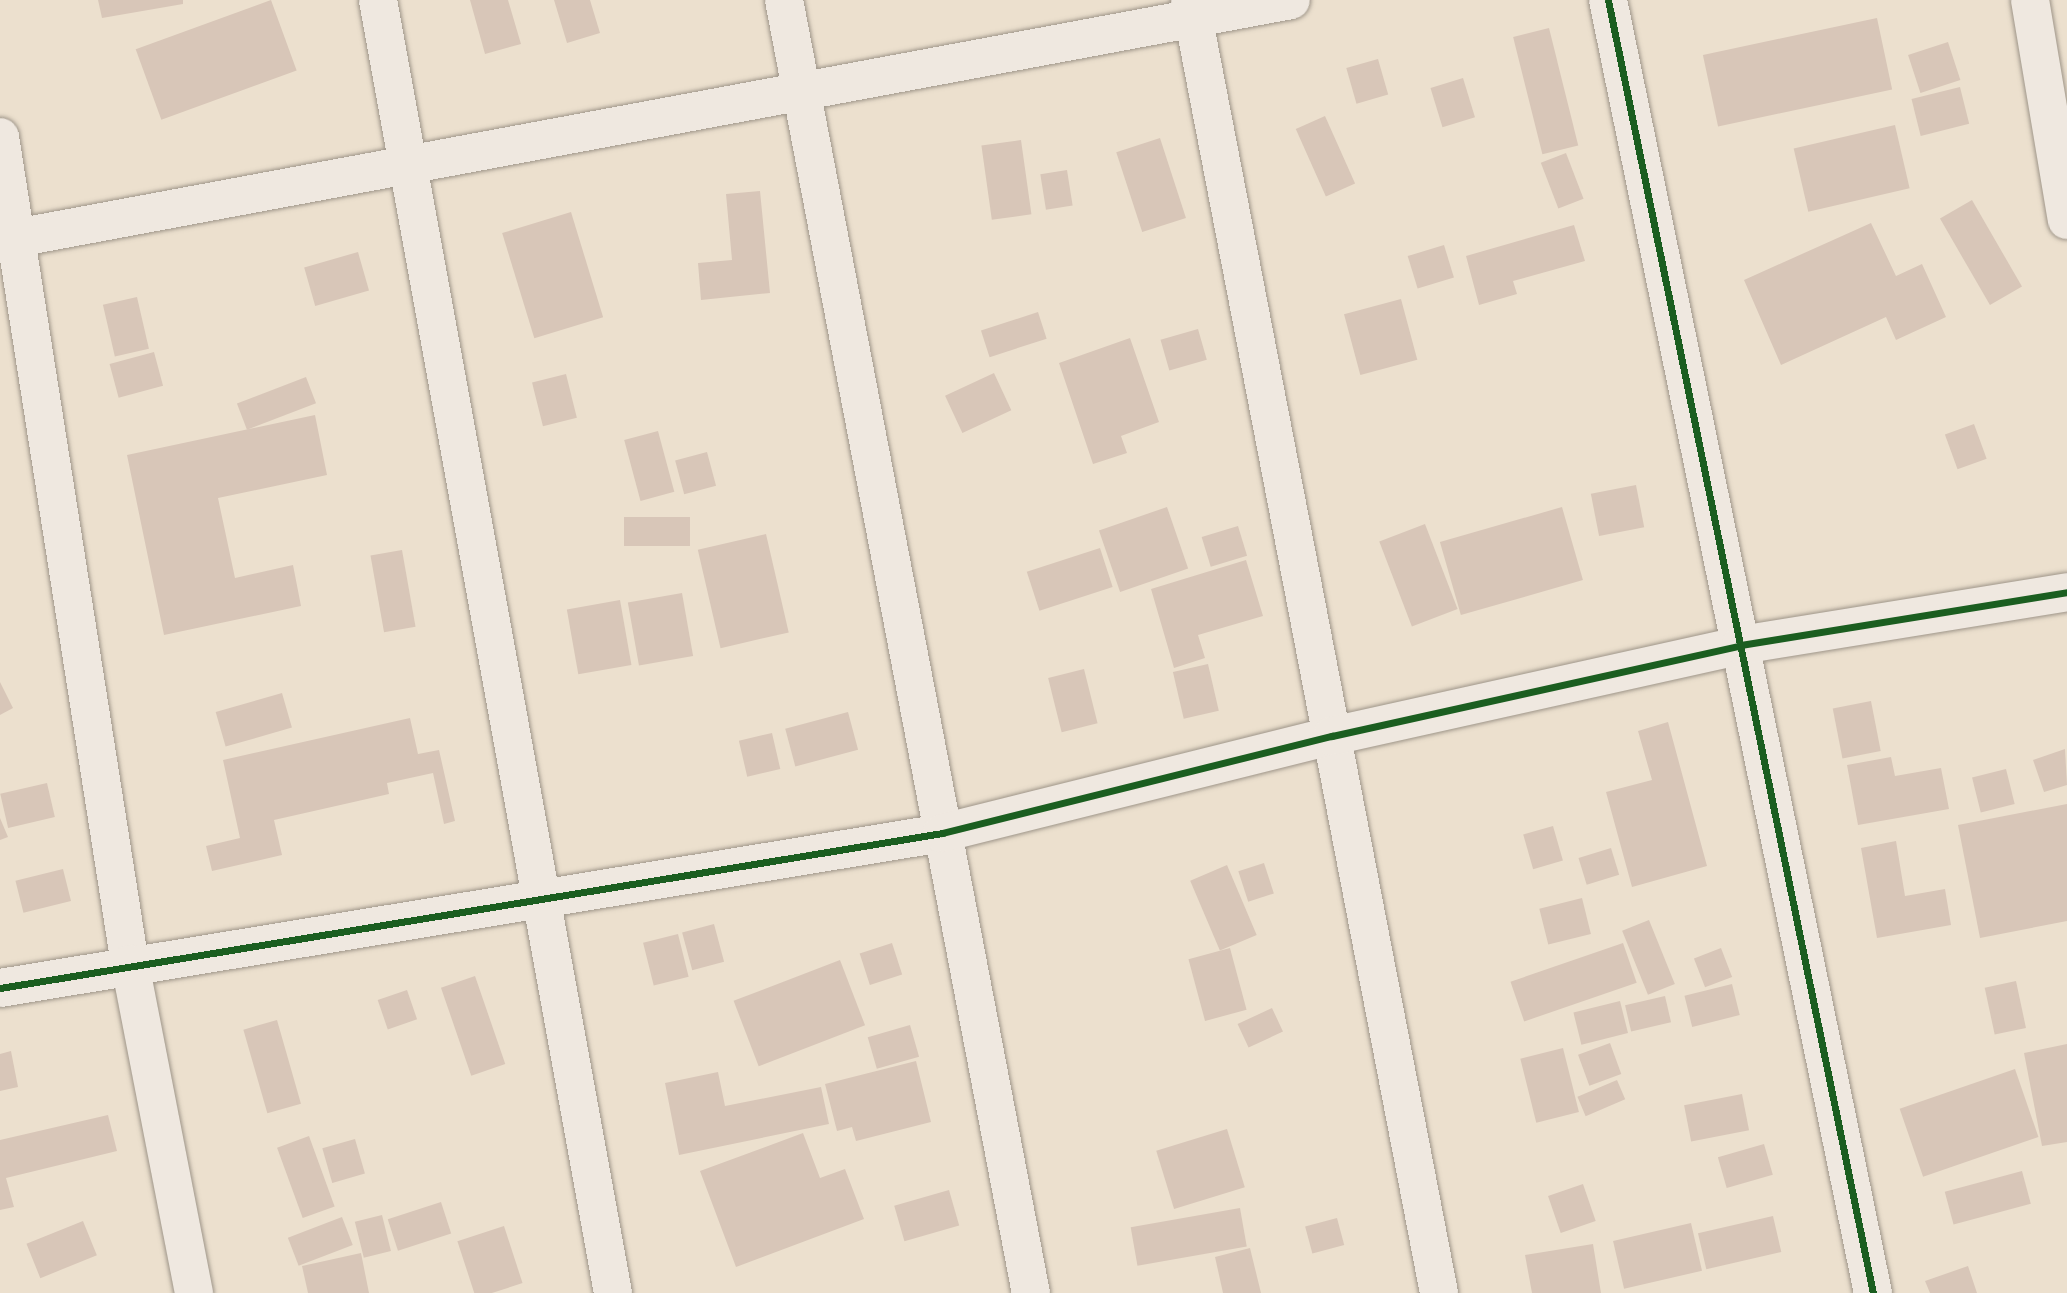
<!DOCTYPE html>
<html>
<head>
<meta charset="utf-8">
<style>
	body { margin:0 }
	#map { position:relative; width:2067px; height:1293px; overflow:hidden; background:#ece0ce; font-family:"Libre Bodoni",serif }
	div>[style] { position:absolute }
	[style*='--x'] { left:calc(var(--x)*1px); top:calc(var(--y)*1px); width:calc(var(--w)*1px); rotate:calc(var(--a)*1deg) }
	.building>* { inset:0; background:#d8c6b8; transform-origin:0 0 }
	.roads { filter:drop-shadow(0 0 2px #9e9589) drop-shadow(0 0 2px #9e9589) }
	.minor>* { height:38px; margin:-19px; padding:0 19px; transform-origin:19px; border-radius:19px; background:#efe8e0 }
	.cycleway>* { height:7px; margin:-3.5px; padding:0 3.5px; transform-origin:3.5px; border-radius:3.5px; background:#1b5e20 }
	span { translate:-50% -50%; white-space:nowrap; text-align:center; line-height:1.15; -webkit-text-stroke:5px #fbedd7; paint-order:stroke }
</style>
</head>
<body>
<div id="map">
	<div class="building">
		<div style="clip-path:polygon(98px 0,183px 0,183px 4px,102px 18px)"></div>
		<div style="left:271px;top:0;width:75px;height:144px;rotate:70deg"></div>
		<div style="clip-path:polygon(470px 0,508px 0,521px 44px,485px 54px)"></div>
		<div style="clip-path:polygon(554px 0,590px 0,600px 33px,567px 43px)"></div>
		<div style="left:1877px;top:18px;width:73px;height:178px;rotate:78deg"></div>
		<div style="left:1549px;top:28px;width:121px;height:37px;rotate:76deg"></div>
		<div style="left:1948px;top:42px;width:40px;height:42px;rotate:72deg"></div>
		<div style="left:1378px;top:59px;width:37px;height:33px;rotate:74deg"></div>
		<div style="left:1463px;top:78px;width:41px;height:34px;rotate:73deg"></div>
		<div style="left:1960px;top:87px;width:38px;height:50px;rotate:76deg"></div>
		<div style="left:1325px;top:116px;width:74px;height:32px;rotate:66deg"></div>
		<div style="left:1895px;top:125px;width:65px;height:104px;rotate:77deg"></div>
		<div style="left:1160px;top:138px;width:84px;height:46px;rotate:72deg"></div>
		<div style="left:1021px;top:140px;width:75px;height:40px;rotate:82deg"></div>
		<div style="left:1566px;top:153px;width:49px;height:27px;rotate:69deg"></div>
		<div style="left:1067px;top:170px;width:36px;height:27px;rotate:81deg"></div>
		<div style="clip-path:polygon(760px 191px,770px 293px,701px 300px,698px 263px,732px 260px,726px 194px)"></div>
		<div style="left:1972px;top:200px;width:100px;height:37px;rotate:60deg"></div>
		<div style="left:571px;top:212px;width:110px;height:72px;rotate:73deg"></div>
		<div style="clip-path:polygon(1871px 223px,1896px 276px,1922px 264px,1946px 317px,1896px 340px,1886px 317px,1781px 365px,1744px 280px)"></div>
		<div style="clip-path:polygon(1574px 225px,1585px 261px,1513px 281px,1517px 294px,1479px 305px,1466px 256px)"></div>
		<div style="left:1444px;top:245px;width:34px;height:38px;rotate:73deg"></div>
		<div style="left:358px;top:252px;width:40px;height:56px;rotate:74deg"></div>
		<div style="left:137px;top:297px;width:53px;height:35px;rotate:77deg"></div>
		<div style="left:1401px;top:299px;width:63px;height:59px;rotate:75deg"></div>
		<div style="left:1038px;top:312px;width:28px;height:60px;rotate:72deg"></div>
		<div style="left:1198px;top:329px;width:32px;height:39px;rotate:74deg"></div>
		<div style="clip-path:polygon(1130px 338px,1159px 422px,1121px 436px,1127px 453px,1093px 464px,1059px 363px)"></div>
		<div style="left:154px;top:352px;width:35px;height:46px;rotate:75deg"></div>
		<div style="left:994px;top:373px;width:41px;height:54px;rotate:65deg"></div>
		<div style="left:566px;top:374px;width:45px;height:35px;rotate:76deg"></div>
		<div style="left:306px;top:377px;width:28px;height:74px;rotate:69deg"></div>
		<div style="clip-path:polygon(315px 415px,327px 475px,218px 498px,235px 578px,293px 565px,301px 606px,164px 635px,127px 455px)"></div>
		<div style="left:1974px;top:424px;width:37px;height:31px;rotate:70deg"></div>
		<div style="left:658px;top:431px;width:63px;height:35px;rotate:75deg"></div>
		<div style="left:707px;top:452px;width:35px;height:33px;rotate:75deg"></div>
		<div style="left:1636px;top:485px;width:43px;height:46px;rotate:79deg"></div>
		<div style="left:1167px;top:507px;width:65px;height:72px;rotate:71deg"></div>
		<div style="left:1562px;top:507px;width:76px;height:127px;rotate:74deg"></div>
		<div style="left:690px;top:517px;width:29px;height:66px;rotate:90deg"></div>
		<div style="left:1425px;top:524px;width:91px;height:49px;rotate:69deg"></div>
		<div style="left:1238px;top:526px;width:31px;height:38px;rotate:73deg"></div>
		<div style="left:766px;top:534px;width:101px;height:70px;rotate:77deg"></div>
		<div style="left:1100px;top:548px;width:41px;height:77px;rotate:72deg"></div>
		<div style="left:402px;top:550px;width:78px;height:32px;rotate:80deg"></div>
		<div style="clip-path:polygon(1246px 560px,1263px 616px,1198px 635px,1205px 658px,1174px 668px,1151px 589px)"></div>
		<div style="left:682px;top:593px;width:64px;height:55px;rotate:80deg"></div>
		<div style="left:620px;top:600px;width:66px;height:54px;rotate:80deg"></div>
		<div style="left:1208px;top:664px;width:48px;height:36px;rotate:77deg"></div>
		<div style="left:1084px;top:669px;width:56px;height:37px;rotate:76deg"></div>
		<div style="clip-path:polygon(0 682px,13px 708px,0 715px)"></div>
		<div style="left:282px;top:693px;width:36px;height:69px;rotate:74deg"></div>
		<div style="left:1871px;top:701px;width:51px;height:39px;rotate:79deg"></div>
		<div style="left:848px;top:712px;width:39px;height:65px;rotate:75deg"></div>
		<div style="clip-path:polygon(410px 718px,418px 754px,439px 750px,455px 821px,444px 824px,433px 773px,387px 783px,389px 794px,274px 820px,282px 855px,212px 871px,206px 846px,240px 838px,223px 760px)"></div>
		<div style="clip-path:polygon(1668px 722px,1707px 866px,1632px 887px,1606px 792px,1652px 780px,1638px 731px)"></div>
		<div style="left:772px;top:733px;width:37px;height:34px;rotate:77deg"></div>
		<div style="clip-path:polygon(2065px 749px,2067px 785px,2044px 792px,2033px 760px)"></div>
		<div style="clip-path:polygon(1891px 757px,1895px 776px,1941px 768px,1949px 809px,1858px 825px,1847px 765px)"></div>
		<div style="left:2006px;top:769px;width:36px;height:35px;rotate:76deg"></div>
		<div style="left:47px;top:783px;width:35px;height:48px;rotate:77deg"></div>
		<div style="clip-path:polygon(2067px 804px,2067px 921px,1980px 938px,1958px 825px)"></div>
		<div style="clip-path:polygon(0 818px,8px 837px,0 840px)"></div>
		<div style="left:1553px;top:826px;width:36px;height:31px;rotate:74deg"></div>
		<div style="clip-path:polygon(1896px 841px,1905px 896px,1945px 889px,1951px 925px,1877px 938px,1861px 848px)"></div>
		<div style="left:1611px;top:848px;width:28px;height:34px;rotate:73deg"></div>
		<div style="left:1264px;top:863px;width:32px;height:27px;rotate:72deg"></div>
		<div style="left:1227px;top:865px;width:76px;height:40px;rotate:67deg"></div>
		<div style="left:63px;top:869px;width:33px;height:49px;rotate:76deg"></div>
		<div style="left:1582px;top:898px;width:37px;height:44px;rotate:76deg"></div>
		<div style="left:1649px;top:920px;width:69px;height:29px;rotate:68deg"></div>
		<div style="left:714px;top:924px;width:39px;height:33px;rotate:75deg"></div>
		<div style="left:678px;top:934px;width:44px;height:36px;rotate:76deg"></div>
		<div style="left:892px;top:943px;width:33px;height:34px;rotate:72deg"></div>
		<div style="left:1623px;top:943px;width:42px;height:119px;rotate:71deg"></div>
		<div style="left:1230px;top:948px;width:64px;height:43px;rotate:75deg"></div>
		<div style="left:1721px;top:948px;width:31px;height:29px;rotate:69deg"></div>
		<div style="left:840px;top:960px;width:70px;height:114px;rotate:69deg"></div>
		<div style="left:475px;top:976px;width:93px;height:36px;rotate:71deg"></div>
		<div style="left:2016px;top:981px;width:48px;height:32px;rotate:78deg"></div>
		<div style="left:1732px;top:984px;width:32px;height:49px;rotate:76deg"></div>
		<div style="left:407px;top:990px;width:31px;height:31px;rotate:71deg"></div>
		<div style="left:1665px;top:996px;width:27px;height:41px;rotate:77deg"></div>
		<div style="left:1620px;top:1001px;width:33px;height:48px;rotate:76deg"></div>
		<div style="left:1272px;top:1008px;width:26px;height:38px;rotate:65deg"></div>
		<div style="left:277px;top:1020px;width:87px;height:35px;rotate:74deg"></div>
		<div style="left:910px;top:1025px;width:33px;height:44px;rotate:74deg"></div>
		<div style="left:1610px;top:1043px;width:33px;height:34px;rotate:70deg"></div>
		<div style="clip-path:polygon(2067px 1044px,2067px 1142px,2042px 1146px,2024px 1053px)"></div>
		<div style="left:1563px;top:1048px;width:66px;height:44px;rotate:76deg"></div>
		<div style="clip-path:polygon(11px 1051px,18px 1087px,0 1091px,0 1054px)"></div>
		<div style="clip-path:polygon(916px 1061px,931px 1122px,856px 1141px,852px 1127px,837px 1131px,825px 1084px)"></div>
		<div style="left:2015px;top:1069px;width:72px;height:122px;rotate:71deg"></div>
		<div style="clip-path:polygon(718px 1072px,725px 1106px,821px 1087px,829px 1124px,679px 1155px,665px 1083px)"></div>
		<div style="left:1617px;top:1080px;width:21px;height:43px;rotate:67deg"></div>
		<div style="left:1742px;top:1094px;width:37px;height:59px;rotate:79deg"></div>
		<div style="clip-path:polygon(108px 1115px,117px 1151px,6px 1178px,14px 1207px,0 1210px,0 1140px)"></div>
		<div style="left:1227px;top:1129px;width:61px;height:74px;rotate:73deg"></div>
		<div style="clip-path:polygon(803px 1133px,820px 1178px,845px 1169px,864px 1219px,736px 1267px,700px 1171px)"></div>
		<div style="left:309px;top:1136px;width:75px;height:34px;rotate:70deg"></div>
		<div style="left:355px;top:1139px;width:36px;height:34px;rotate:74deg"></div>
		<div style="left:1764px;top:1144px;width:32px;height:48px;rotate:74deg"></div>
		<div style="left:2022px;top:1171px;width:34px;height:80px;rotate:75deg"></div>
		<div style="left:1583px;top:1184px;width:39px;height:37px;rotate:71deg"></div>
		<div style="left:949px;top:1190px;width:37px;height:57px;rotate:74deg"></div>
		<div style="left:441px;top:1202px;width:33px;height:56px;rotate:72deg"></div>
		<div style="left:1240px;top:1208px;width:39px;height:111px;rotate:80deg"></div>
		<div style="left:382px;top:1215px;width:37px;height:28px;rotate:76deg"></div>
		<div style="left:1773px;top:1216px;width:37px;height:77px;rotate:77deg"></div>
		<div style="left:342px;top:1217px;width:30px;height:58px;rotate:69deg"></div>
		<div style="left:1337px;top:1218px;width:28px;height:33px;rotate:75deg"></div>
		<div style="left:83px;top:1221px;width:37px;height:61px;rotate:68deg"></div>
		<div style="left:1691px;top:1223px;width:49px;height:80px;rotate:77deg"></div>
		<div style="left:504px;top:1226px;width:60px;height:49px;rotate:72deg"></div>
		<div style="clip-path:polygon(1593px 1244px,1601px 1293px,1532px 1293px,1525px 1255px)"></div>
		<div style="clip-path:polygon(1250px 1248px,1261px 1293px,1223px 1293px,1215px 1257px)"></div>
		<div style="clip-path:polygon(361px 1253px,369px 1293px,308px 1293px,302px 1266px)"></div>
		<div style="clip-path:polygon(1968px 1266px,1977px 1293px,1930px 1293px,1925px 1281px)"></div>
	</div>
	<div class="roads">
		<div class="minor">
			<div style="--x:378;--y:0;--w:1314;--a:79.7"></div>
			<div style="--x:784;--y:0;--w:1316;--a:79.19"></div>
			<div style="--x:1190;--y:0;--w:1317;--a:79.1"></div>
			<div style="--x:1608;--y:0;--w:1320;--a:78.42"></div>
			<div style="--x:2030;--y:0;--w:223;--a:80.5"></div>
			<div style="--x:0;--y:137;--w:837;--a:81.07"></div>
			<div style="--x:130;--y:964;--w:335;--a:79"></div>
			<div style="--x:0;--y:241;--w:1313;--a:-10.57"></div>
			<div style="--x:0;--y:988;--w:955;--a:-9.34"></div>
			<div style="--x:942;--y:833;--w:402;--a:-14"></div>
			<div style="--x:1332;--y:736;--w:419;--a:-12.5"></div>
			<div style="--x:1741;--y:645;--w:330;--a:-9.2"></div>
		</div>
	</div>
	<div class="cycleway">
		<div style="--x:1608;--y:0;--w:1320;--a:78.42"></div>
		<div style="--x:0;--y:988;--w:955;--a:-9.34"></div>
		<div style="--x:942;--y:833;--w:402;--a:-14"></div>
		<div style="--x:1332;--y:736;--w:419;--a:-12.5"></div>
		<div style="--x:1741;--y:645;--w:330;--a:-9.2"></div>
	</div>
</div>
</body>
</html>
